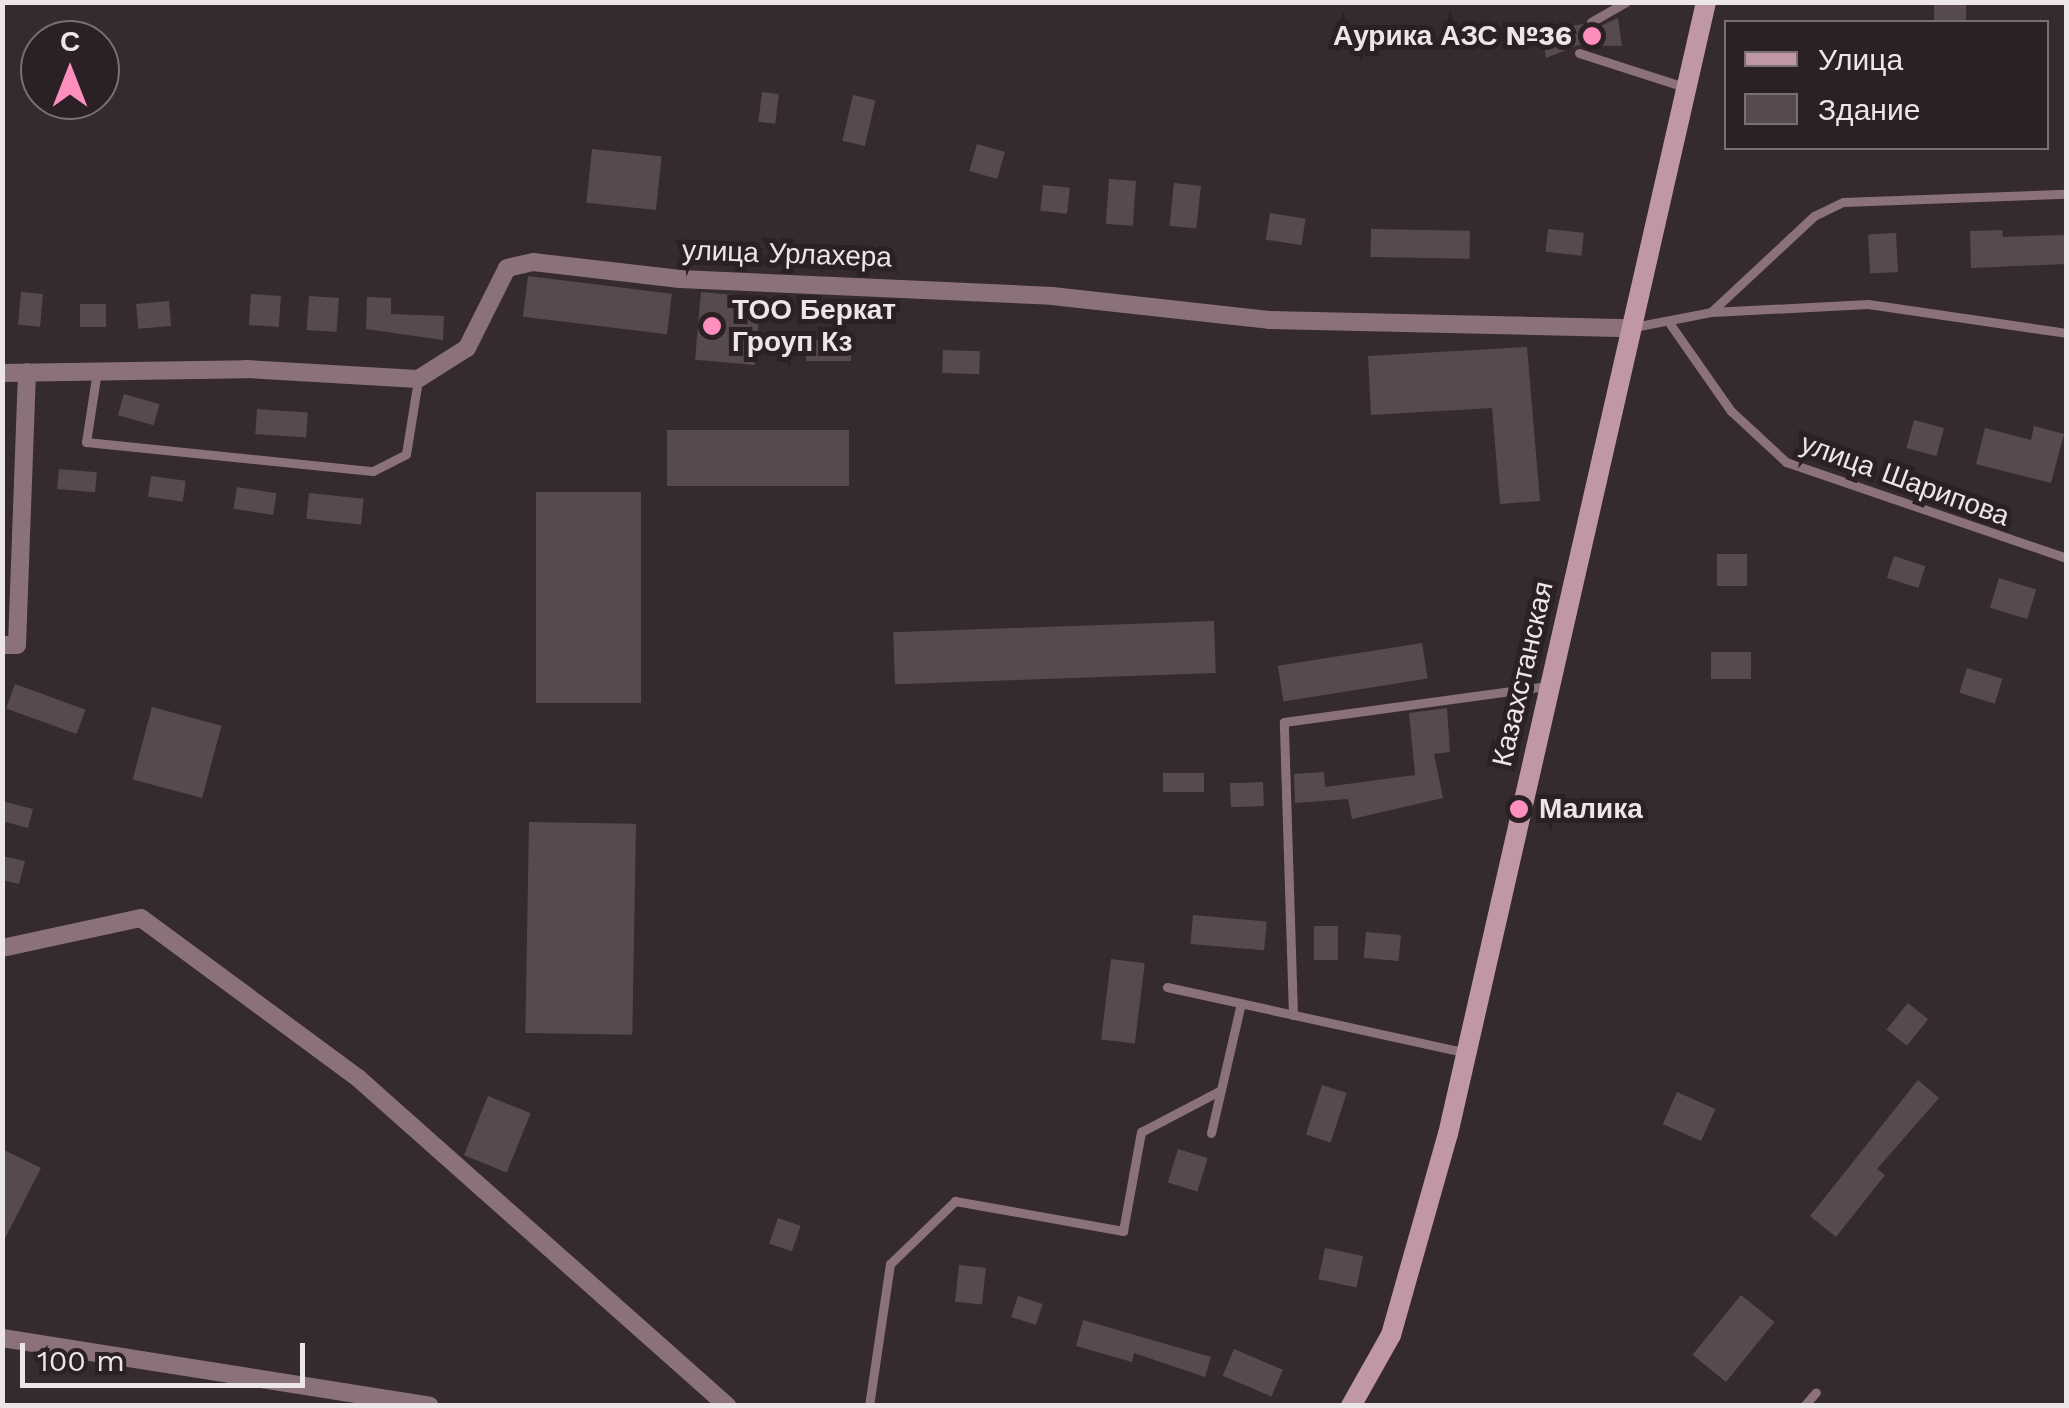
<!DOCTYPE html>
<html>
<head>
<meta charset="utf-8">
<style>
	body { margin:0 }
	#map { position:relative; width:2069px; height:1408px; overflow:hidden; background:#352a2e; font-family:"Work Sans",sans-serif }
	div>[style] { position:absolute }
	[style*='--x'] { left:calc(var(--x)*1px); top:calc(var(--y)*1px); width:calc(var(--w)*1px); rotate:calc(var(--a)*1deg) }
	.building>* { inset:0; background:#564a4e; transform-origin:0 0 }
	.lane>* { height:9px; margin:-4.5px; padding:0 4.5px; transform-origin:4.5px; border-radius:4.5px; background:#8b717b }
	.street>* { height:18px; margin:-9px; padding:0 9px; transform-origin:9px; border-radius:9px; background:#8b717b }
	.secondary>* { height:20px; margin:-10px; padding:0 10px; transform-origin:10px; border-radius:10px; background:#c097a7 }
	.dots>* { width:28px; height:28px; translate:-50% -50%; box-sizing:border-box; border:5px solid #2b2124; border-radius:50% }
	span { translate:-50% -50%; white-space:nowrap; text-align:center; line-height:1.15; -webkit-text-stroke:10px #2b2124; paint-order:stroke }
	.poi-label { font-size:28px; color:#ede6e8; font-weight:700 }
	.right { translate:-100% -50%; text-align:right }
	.left { translate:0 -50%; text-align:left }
	.street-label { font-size:28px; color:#ede6e8 }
	.frame { position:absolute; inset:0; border:5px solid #ede6e8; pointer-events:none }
	.legend { position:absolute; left:1724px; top:20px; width:325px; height:130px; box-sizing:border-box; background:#2b2124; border:2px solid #797072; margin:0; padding:12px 18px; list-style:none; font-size:30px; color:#ede6e8 }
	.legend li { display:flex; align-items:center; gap:20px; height:50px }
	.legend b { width:50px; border:2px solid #797072 }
	.north { position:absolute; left:20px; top:20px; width:100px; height:100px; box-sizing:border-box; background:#2b2124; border:2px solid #797072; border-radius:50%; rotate:0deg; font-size:28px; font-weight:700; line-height:40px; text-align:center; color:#ede6e8 }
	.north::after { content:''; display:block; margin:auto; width:35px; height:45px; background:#fd8ebe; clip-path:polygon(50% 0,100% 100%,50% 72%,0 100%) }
	.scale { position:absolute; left:20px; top:1343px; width:285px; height:45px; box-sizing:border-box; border:5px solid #ede6e8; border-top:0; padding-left:12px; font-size:30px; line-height:35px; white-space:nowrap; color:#ede6e8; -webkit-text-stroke:8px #2b2124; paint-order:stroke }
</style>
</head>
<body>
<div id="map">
	<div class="building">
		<div style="left:1934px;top:2px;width:32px;height:20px"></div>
		<div style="clip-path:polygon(1618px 18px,1622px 46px,1578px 45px,1546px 58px,1542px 30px,1583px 24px,1592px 30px)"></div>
		<div style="left:762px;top:92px;width:17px;height:30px;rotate:7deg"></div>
		<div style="left:853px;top:95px;width:23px;height:47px;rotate:13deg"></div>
		<div style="left:977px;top:144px;width:29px;height:28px;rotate:16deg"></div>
		<div style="left:592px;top:149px;width:70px;height:54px;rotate:6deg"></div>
		<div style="left:1109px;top:179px;width:27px;height:45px;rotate:4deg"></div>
		<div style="left:1174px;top:183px;width:27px;height:43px;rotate:6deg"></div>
		<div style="left:1043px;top:185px;width:27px;height:26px;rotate:6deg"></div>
		<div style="left:1270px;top:213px;width:36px;height:27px;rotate:9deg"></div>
		<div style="left:1371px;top:229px;width:99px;height:28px;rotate:1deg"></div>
		<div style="left:1548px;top:229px;width:36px;height:23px;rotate:6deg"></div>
		<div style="clip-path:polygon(2002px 230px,2003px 237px,2066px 235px,2066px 264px,1971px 268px,1970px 231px)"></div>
		<div style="left:1896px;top:233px;width:39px;height:28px;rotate:87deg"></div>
		<div style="left:528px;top:276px;width:145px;height:41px;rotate:7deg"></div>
		<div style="left:21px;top:292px;width:22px;height:33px;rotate:5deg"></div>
		<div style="left:701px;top:292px;width:60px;height:68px;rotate:5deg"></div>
		<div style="left:251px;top:294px;width:30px;height:31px;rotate:4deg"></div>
		<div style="left:309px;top:296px;width:30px;height:34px;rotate:4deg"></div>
		<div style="clip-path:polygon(367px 297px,391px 298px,391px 314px,444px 316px,443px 340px,366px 329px)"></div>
		<div style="left:169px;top:301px;width:25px;height:33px;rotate:85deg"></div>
		<div style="left:80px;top:304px;width:26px;height:23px"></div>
		<div style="left:806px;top:340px;width:45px;height:21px"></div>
		<div style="clip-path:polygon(1527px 347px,1540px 501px,1500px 504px,1492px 408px,1371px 415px,1368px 356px)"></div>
		<div style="left:943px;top:350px;width:37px;height:23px;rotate:2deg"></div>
		<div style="left:124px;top:394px;width:37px;height:22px;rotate:16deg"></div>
		<div style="left:257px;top:409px;width:51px;height:25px;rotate:4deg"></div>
		<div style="left:1914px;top:420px;width:31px;height:29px;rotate:15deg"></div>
		<div style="clip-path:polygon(2034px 426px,2064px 434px,2051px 483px,1976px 464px,1985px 428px,2031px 440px)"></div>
		<div style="left:667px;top:430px;width:182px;height:56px"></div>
		<div style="left:59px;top:469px;width:38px;height:20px;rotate:5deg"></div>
		<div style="left:151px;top:476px;width:35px;height:21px;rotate:8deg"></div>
		<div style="left:237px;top:487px;width:40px;height:22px;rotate:9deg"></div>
		<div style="left:536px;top:492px;width:105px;height:211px"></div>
		<div style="left:309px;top:493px;width:55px;height:26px;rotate:6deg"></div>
		<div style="left:1717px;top:554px;width:30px;height:32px"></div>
		<div style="left:1894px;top:556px;width:33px;height:23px;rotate:18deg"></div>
		<div style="left:1999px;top:578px;width:39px;height:31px;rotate:17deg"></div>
		<div style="left:1214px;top:621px;width:52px;height:321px;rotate:88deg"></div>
		<div style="left:1422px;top:643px;width:36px;height:146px;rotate:81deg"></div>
		<div style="left:1711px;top:652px;width:40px;height:27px"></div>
		<div style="left:1967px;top:668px;width:37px;height:26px;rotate:17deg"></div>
		<div style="left:15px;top:684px;width:75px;height:26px;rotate:20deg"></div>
		<div style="left:152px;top:707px;width:72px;height:75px;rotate:15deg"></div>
		<div style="clip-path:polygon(1447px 708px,1450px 752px,1434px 754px,1443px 798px,1352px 819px,1348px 799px,1295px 803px,1294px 774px,1324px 772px,1325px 787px,1415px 775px,1409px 713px)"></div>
		<div style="left:1204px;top:773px;width:19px;height:41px;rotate:90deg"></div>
		<div style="left:1263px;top:782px;width:24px;height:33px;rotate:88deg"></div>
		<div style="clip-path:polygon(2px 801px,33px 809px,28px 828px,2px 821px)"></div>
		<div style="left:529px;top:822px;width:107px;height:211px;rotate:1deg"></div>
		<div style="clip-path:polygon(2px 856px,25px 861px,19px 884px,2px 880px)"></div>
		<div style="left:1193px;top:915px;width:74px;height:29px;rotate:5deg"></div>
		<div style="left:1314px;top:926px;width:24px;height:34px"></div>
		<div style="left:1366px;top:932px;width:35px;height:26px;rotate:5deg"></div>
		<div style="left:1111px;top:959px;width:34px;height:81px;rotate:7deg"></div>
		<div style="left:1908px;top:1003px;width:26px;height:34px;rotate:39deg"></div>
		<div style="clip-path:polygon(1918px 1080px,1939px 1098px,1877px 1169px,1885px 1175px,1836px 1237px,1810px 1216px)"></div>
		<div style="left:1322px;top:1085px;width:26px;height:52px;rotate:18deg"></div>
		<div style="left:1677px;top:1092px;width:42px;height:35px;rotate:24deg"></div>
		<div style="left:488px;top:1096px;width:46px;height:64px;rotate:22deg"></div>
		<div style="clip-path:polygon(2px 1149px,41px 1168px,2px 1244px)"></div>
		<div style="left:1178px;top:1149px;width:31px;height:35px;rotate:17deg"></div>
		<div style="left:778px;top:1218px;width:24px;height:27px;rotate:19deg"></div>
		<div style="left:1325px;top:1248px;width:39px;height:32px;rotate:12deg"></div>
		<div style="left:959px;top:1265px;width:27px;height:37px;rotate:6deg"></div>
		<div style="left:1741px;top:1295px;width:43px;height:77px;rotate:39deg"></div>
		<div style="left:1018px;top:1296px;width:26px;height:22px;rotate:18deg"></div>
		<div style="clip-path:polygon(1083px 1320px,1211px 1357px,1205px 1377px,1134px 1353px,1132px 1362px,1076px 1346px)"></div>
		<div style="left:1234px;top:1349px;width:53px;height:29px;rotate:23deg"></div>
	</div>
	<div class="lane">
		<div style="--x:1591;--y:22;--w:40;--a:-29.7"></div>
		<div style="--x:1579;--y:53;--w:110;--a:17.9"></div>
		<div style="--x:1711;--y:312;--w:141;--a:-43"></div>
		<div style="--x:1814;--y:216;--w:32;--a:-26"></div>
		<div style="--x:1843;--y:202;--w:223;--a:-2.1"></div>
		<div style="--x:1670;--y:324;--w:106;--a:55"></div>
		<div style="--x:1731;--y:411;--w:75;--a:42.8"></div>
		<div style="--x:1786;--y:462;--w:296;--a:18.9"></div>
		<div style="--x:1634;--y:327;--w:78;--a:-11"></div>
		<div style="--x:1711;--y:312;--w:157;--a:-2.9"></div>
		<div style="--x:1868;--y:304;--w:200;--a:8.3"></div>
		<div style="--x:97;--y:371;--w:72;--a:98.8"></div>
		<div style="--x:86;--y:442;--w:288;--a:5.8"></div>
		<div style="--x:373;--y:471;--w:37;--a:-27"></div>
		<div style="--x:406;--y:454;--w:75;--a:-80.8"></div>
		<div style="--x:1167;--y:987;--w:306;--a:12.4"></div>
		<div style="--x:1293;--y:1015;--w:293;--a:-91.8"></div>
		<div style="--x:1284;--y:722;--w:266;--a:-7.8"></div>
		<div style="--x:1211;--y:1133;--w:133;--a:-77"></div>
		<div style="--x:869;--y:1406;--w:144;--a:-81.6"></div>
		<div style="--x:890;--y:1264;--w:91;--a:-44.1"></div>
		<div style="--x:955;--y:1201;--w:171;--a:10.1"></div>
		<div style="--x:1123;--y:1231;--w:101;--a:-79.7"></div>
		<div style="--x:1141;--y:1132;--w:90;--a:-27.7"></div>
		<div style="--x:1804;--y:1406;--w:18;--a:-49"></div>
	</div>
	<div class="street">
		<div style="--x:2;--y:373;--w:244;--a:-0.9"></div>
		<div style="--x:246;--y:369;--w:172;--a:3.3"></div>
		<div style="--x:418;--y:379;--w:58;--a:-32.3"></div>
		<div style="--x:467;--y:348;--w:89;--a:-63.4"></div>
		<div style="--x:507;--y:268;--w:27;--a:-13"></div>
		<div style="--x:533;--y:262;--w:148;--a:6.6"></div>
		<div style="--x:680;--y:279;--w:372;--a:2.6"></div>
		<div style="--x:1052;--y:296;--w:218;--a:6.3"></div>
		<div style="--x:1269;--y:320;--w:361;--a:1.3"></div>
		<div style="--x:2;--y:645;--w:15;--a:0"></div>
		<div style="--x:17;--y:645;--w:273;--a:-87.9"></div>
		<div style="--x:2;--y:948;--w:142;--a:-12.2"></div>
		<div style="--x:141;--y:918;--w:270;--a:36.4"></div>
		<div style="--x:358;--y:1078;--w:494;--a:41.6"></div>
		<div style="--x:2;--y:1338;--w:433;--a:9"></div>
	</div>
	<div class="secondary">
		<div style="--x:1351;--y:1406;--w:81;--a:-60.6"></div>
		<div style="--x:1391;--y:1335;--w:209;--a:-74.2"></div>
		<div style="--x:1448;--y:1134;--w:1161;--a:-77.16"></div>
	</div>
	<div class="dots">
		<div style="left:1592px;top:36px;background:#fd8ebe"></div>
		<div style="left:712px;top:326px;background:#fd8ebe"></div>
		<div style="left:1519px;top:809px;background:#fd8ebe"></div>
	</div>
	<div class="poi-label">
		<span class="right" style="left:1572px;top:36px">Аурика АЗС №36</span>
		<span class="left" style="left:732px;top:326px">ТОО Беркат<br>Гроуп Кз</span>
		<span class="left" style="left:1539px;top:809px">Малика</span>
	</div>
	<div class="street-label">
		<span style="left:787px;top:254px;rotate:2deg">улица Урлахера</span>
		<span style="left:1905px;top:480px;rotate:20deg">улица Шарипова</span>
		<span style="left:1523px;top:674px;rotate:-77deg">Казахстанская</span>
	</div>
	<div class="frame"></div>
	<ul class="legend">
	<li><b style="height:12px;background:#c097a7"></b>Улица</li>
	<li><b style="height:28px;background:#564a4e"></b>Здание</li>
	</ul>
	<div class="north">С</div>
	<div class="scale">100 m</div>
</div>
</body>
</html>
